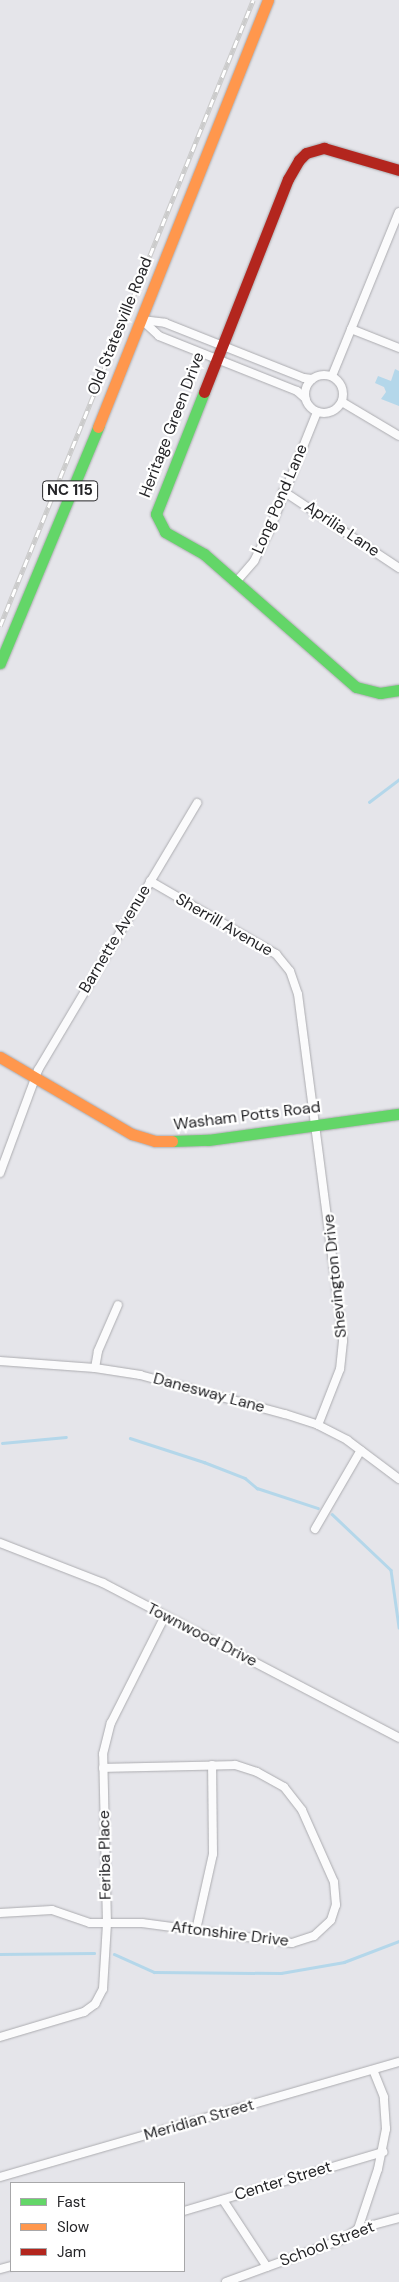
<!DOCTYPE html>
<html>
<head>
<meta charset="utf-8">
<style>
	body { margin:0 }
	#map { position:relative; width:399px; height:2282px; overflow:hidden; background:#e5e5ea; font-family:"DM Sans",sans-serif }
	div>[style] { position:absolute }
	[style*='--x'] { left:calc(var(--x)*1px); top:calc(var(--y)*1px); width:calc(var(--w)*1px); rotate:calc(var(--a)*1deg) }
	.water>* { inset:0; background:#b4d7ea }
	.stream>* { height:2.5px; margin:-1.25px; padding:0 1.25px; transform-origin:1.25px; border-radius:1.25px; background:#b4d7ea }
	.roads { filter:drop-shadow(0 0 1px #acacb0) drop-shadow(0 0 1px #acacb0) }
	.street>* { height:8px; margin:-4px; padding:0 4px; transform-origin:4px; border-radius:4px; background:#fbfbfc }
	.street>.ring { margin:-4px; padding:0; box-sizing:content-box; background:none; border:8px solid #fbfbfc; border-radius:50% }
	.fast>* { height:11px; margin:-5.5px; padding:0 5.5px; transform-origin:5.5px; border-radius:5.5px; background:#63d668 }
	.slow>* { height:11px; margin:-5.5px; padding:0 5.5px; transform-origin:5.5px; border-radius:5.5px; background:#ff974d }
	.jam>* { height:11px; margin:-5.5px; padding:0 5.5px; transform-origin:5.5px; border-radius:5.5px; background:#b3261e }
	.rail>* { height:4.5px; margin-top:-2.25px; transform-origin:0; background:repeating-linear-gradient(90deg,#fff 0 8px,#cbcbcb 0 16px); box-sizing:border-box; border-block:1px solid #cbcbcb }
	span { translate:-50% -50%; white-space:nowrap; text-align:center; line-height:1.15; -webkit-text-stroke:4.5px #fff; paint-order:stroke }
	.shield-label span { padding:1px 4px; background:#fff; border:1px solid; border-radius:4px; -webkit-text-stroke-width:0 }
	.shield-label { font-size:15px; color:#242427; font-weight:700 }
	.street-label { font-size:16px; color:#242427 }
	.legend { position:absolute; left:10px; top:2182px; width:175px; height:90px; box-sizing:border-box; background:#fff; border:1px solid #a7a7a9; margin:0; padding:6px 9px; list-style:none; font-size:15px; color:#242427 }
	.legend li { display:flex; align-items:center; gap:10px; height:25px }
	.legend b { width:25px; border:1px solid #a7a7a9 }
</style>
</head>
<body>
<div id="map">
	<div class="water">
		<div style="clip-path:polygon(395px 369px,399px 371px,399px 406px,381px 399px,386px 392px,384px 387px,375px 383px,378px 376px,391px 381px)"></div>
	</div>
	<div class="stream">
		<div style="--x:369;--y:802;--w:38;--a:-37"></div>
		<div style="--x:130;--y:1438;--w:78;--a:18"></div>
		<div style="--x:204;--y:1462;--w:44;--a:21.3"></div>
		<div style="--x:245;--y:1478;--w:16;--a:40"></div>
		<div style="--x:257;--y:1488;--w:64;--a:18.2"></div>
		<div style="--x:2;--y:1443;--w:64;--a:-5.4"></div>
		<div style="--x:332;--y:1514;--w:81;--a:43.5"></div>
		<div style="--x:391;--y:1570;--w:58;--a:82"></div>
		<div style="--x:0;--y:1954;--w:94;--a:-0.6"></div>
		<div style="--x:114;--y:1954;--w:44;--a:24.2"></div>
		<div style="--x:154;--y:1972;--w:127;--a:0.5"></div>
		<div style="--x:281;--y:1973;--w:64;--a:-9.9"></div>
		<div style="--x:344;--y:1962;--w:59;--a:-20.9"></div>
	</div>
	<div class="roads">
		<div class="street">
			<div style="--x:142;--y:320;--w:23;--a:43"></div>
			<div style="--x:159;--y:336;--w:149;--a:21.7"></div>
			<div style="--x:297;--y:391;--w:11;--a:41"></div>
			<div style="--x:142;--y:320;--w:23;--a:7"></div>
			<div style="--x:165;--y:323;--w:149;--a:21.6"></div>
			<div style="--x:304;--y:378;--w:8;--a:7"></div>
			<div style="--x:351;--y:329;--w:52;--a:21.6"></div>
			<div class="ring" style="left:305px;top:375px;width:30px;height:30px"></div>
			<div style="--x:332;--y:376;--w:177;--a:-67.8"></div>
			<div style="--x:342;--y:402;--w:66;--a:30.8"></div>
			<div style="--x:283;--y:491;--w:139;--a:33.6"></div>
			<div style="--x:236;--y:582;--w:28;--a:-49"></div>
			<div style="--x:254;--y:561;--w:30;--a:-63"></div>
			<div style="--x:268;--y:534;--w:131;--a:-68.1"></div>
			<div style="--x:150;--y:881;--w:146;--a:30.1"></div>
			<div style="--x:276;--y:954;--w:22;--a:51"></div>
			<div style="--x:290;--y:971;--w:24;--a:71"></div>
			<div style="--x:298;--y:994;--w:350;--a:82.6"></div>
			<div style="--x:343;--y:1341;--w:28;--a:96"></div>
			<div style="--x:340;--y:1369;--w:60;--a:111.4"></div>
			<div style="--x:0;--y:1173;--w:110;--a:-69.7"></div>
			<div style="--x:38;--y:1070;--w:311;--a:-59.2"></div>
			<div style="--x:0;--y:1361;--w:95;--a:4.2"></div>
			<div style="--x:95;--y:1368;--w:46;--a:8.8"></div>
			<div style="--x:140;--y:1375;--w:150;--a:15.1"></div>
			<div style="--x:285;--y:1414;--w:35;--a:18"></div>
			<div style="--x:318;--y:1425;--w:33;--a:27"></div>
			<div style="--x:347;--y:1440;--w:65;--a:36.9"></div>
			<div style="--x:95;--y:1368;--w:17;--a:-80"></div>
			<div style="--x:98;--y:1351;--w:50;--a:-66.5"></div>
			<div style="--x:315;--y:1529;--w:91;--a:-59.8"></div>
			<div style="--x:0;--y:1543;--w:110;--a:21.2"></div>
			<div style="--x:103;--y:1583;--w:334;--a:27.6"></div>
			<div style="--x:0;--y:1913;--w:52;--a:-3.3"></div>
			<div style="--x:52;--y:1910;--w:40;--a:18.9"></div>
			<div style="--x:90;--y:1923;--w:52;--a:0"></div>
			<div style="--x:142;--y:1923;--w:151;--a:7.6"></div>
			<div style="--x:292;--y:1943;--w:23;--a:-18"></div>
			<div style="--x:314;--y:1936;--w:23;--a:-43"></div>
			<div style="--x:331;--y:1920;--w:16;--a:-72"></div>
			<div style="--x:336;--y:1905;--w:23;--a:-95"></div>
			<div style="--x:334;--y:1882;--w:79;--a:-114"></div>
			<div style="--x:302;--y:1810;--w:29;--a:-128"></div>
			<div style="--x:284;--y:1787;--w:31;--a:-151"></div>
			<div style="--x:257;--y:1772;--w:23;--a:-162"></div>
			<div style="--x:235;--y:1765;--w:132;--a:178.7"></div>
			<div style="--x:196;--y:1930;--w:78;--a:-77.4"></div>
			<div style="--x:213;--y:1854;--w:89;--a:-90.6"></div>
			<div style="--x:0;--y:2037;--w:88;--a:-16.6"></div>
			<div style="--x:84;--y:2012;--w:14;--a:-36"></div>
			<div style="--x:95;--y:2004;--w:17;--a:-62"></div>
			<div style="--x:103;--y:1989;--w:65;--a:-86.5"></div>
			<div style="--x:107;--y:1924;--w:170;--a:-91.3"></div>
			<div style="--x:103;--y:1754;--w:32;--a:-76"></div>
			<div style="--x:111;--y:1723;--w:120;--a:-63.2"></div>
			<div style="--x:0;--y:2177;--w:415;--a:-16.1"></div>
			<div style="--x:223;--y:2200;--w:80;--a:56.7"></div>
			<div style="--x:184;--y:2211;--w:208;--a:-16.5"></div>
			<div style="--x:358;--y:2229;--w:63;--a:-71.6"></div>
			<div style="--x:378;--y:2169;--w:41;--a:-78.7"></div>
			<div style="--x:386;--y:2129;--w:32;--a:-94"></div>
			<div style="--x:384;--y:2097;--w:29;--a:-112"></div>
			<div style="--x:0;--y:2269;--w:11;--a:-15"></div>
			<div style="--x:226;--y:2282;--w:122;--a:-20.1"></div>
			<div style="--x:341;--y:2240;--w:20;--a:-33"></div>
			<div style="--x:358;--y:2229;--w:42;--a:-15"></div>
		</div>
		<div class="fast">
			<div style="--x:204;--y:392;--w:131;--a:111.5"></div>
			<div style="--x:156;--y:514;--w:20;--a:63"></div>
			<div style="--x:165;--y:532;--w:45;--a:29.4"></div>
			<div style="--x:204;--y:554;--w:202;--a:41.2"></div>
			<div style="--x:356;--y:687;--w:25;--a:14"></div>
			<div style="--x:380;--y:693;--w:19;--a:-9"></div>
			<div style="--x:0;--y:663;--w:256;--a:-67.4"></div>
			<div style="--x:172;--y:1141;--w:36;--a:-2"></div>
			<div style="--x:208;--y:1140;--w:193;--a:-7.8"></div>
		</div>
		<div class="slow">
			<div style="--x:98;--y:427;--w:460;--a:-68.3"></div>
			<div style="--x:0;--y:1057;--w:153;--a:30.3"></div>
			<div style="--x:132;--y:1134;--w:24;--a:17"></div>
			<div style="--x:155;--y:1141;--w:17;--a:0"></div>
		</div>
		<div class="jam">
			<div style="--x:204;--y:392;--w:229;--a:-68.5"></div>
			<div style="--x:288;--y:179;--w:22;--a:-60"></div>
			<div style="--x:299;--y:160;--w:10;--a:-45"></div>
			<div style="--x:306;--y:153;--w:19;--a:-16"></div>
			<div style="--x:324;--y:148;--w:78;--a:16.3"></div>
		</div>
	</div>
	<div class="rail">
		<div style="--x:0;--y:626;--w:675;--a:-67.99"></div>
	</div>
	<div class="shield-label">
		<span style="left:70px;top:491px">NC 115</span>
	</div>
	<div class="street-label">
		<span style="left:120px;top:326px;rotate:-68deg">Old Statesville Road</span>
		<span style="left:172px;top:425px;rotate:-69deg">Heritage Green Drive</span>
		<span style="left:280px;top:499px;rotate:-67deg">Long Pond Lane</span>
		<span style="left:342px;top:529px;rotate:34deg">Aprilia Lane</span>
		<span style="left:224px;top:925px;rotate:30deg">Sherrill Avenue</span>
		<span style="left:115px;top:939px;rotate:-59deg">Barnette Avenue</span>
		<span style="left:247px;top:1116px;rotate:-7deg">Washam Potts Road</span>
		<span style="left:335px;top:1276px;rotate:-96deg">Shevington Drive</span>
		<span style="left:209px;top:1393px;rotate:15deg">Danesway Lane</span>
		<span style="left:202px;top:1635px;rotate:27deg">Townwood Drive</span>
		<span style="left:105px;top:1855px;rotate:-91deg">Feriba Place</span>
		<span style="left:230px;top:1934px;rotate:7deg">Aftonshire Drive</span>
		<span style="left:199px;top:2120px;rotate:-16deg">Meridian Street</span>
		<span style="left:283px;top:2181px;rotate:-17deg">Center Street</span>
		<span style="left:327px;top:2244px;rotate:-21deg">School Street</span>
	</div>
	<ul class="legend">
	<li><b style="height:6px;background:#63d668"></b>Fast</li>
	<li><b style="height:6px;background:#ff974d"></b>Slow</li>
	<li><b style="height:6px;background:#b3261e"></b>Jam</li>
	</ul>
</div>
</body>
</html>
